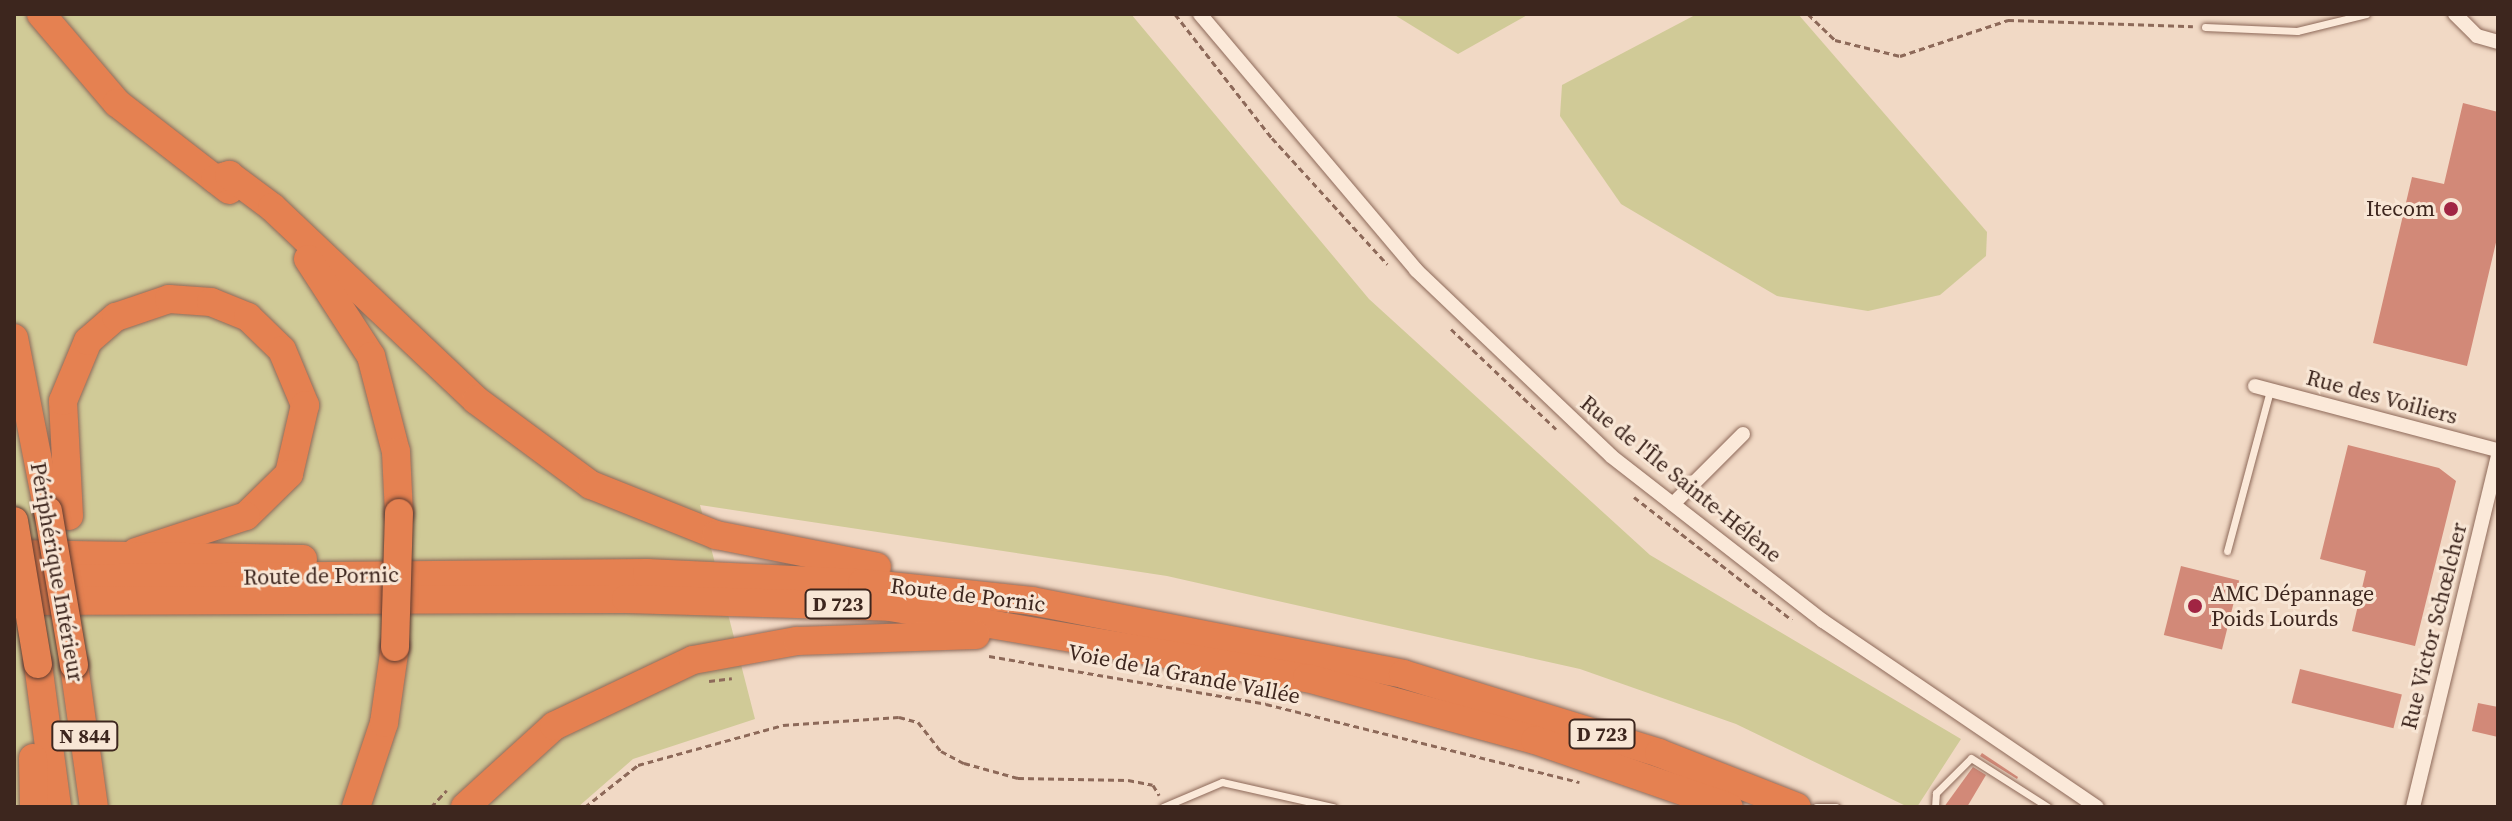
<!DOCTYPE html>
<html>
<head>
<meta charset="utf-8">
<style>
	body { margin:0 }
	#map { position:relative; width:2512px; height:821px; overflow:hidden; background:#f1d9c5; font-family:"Source Serif 4",serif }
	div>[style] { position:absolute }
	[style*='--x'] { left:calc(var(--x)*1px); top:calc(var(--y)*1px); width:calc(var(--w)*1px); rotate:calc(var(--a)*1deg) }
	.green>* { inset:0; background:#d0ca97 }
	.building>* { inset:0; background:#d28978; transform-origin:0 0 }
	.path>* { height:3px; margin-top:-1.5px; transform-origin:0; background:repeating-linear-gradient(90deg,#8d6959 0 6px,transparent 0 10px) }
	.roads { filter:drop-shadow(0 0 2px #8d6959) drop-shadow(0 0 2px #8d6959) }
	.lane>* { height:7px; margin:-3.5px; padding:0 3.5px; transform-origin:3.5px; border-radius:3.5px; background:#fbe9d9 }
	.street>* { height:14px; margin:-7px; padding:0 7px; transform-origin:7px; border-radius:7px; background:#fbe9d9 }
	.highway>* { height:28px; margin:-14px; padding:0 14px; transform-origin:14px; border-radius:14px; background:#e58151 }
	.bridges { filter:drop-shadow(0 0 2px #5b382e) drop-shadow(0 0 2px #5b382e) }
	.highway-bridge>* { height:28px; margin:-14px; padding:0 14px; transform-origin:14px; border-radius:14px; background:#e58151 }
	.dots>* { width:22px; height:22px; translate:-50% -50%; box-sizing:border-box; border:4px solid #f8e6d5; border-radius:50% }
	span { translate:-50% -50%; white-space:nowrap; text-align:center; line-height:1.15; -webkit-text-stroke:6px #f8e6d5; paint-order:stroke }
	.shield-label span { padding:2px 6px; background:#f8e6d5; border:2px solid; border-radius:6px; -webkit-text-stroke-width:0 }
	.shield-label { font-size:20px; color:#3d261e; font-weight:700 }
	.poi-label { font-size:22px; color:#3d261e }
	.right { translate:-100% -50%; text-align:right }
	.left { translate:0 -50%; text-align:left }
	.street-label { font-size:22px; color:#3d261e }
	.frame { position:absolute; inset:0; border:16px solid #3d261e; pointer-events:none }
</style>
</head>
<body>
<div id="map">
	<div class="green">
		<div style="clip-path:polygon(14px 14px,1131px 14px,1369px 299px,1650px 555px,1961px 739px,1917px 807px,1908px 807px,1736px 724px,1580px 669px,1167px 576px,700px 505px,755px 719px,633px 759px,578px 807px,14px 807px)"></div>
		<div style="clip-path:polygon(1393px 14px,1529px 14px,1458px 54px)"></div>
		<div style="clip-path:polygon(1697px 14px,1798px 14px,1987px 232px,1986px 256px,1940px 295px,1868px 311px,1777px 296px,1621px 204px,1560px 116px,1562px 85px)"></div>
	</div>
	<div class="building">
		<div style="clip-path:polygon(2463px 103px,2498px 112px,2498px 234px,2467px 366px,2373px 343px,2412px 177px,2444px 184px)"></div>
		<div style="clip-path:polygon(2348px 445px,2439px 468px,2456px 481px,2415px 646px,2352px 631px,2366px 571px,2320px 559px)"></div>
		<div style="left:2181px;top:566px;width:60px;height:71px;rotate:14deg"></div>
		<div style="left:2300px;top:669px;width:105px;height:35px;rotate:14deg"></div>
		<div style="clip-path:polygon(2478px 703px,2498px 707px,2498px 737px,2472px 731px)"></div>
		<div style="clip-path:polygon(1982px 753px,2018px 777px,2017px 779px,1980px 756px)"></div>
		<div style="clip-path:polygon(1973px 767px,1986px 775px,1967px 807px,1944px 807px)"></div>
	</div>
	<div class="path">
		<div style="--x:1175;--y:14;--w:157;--a:52"></div>
		<div style="--x:1272;--y:138;--w:171;--a:47.6"></div>
		<div style="--x:1808;--y:14;--w:37;--a:44"></div>
		<div style="--x:1835;--y:40;--w:67;--a:13.8"></div>
		<div style="--x:1900;--y:56;--w:114;--a:-18.4"></div>
		<div style="--x:2008;--y:20;--w:185;--a:1.9"></div>
		<div style="--x:1451;--y:329;--w:145;--a:43.6"></div>
		<div style="--x:1634;--y:497;--w:200;--a:37.9"></div>
		<div style="--x:989;--y:656;--w:281;--a:9.8"></div>
		<div style="--x:1266;--y:704;--w:323;--a:14"></div>
		<div style="--x:709;--y:681;--w:23;--a:-7"></div>
		<div style="--x:431;--y:807;--w:23;--a:-47"></div>
		<div style="--x:585;--y:807;--w:68;--a:-38.4"></div>
		<div style="--x:638;--y:765;--w:150;--a:-15.4"></div>
		<div style="--x:783;--y:725;--w:116;--a:-3.9"></div>
		<div style="--x:899;--y:717;--w:20;--a:15"></div>
		<div style="--x:918;--y:722;--w:37;--a:52"></div>
		<div style="--x:941;--y:751;--w:26;--a:28"></div>
		<div style="--x:964;--y:763;--w:56;--a:15.5"></div>
		<div style="--x:1018;--y:778;--w:110;--a:1"></div>
		<div style="--x:1128;--y:780;--w:25;--a:11"></div>
		<div style="--x:1153;--y:785;--w:12;--a:59"></div>
	</div>
	<div class="roads">
		<div class="lane">
			<div style="--x:2205;--y:27;--w:92;--a:2.5"></div>
			<div style="--x:2297;--y:31;--w:71;--a:-13.8"></div>
			<div style="--x:2227;--y:551;--w:166;--a:-75"></div>
			<div style="--x:1163;--y:807;--w:64;--a:-23"></div>
			<div style="--x:1222;--y:782;--w:114;--a:12.7"></div>
			<div style="--x:1816;--y:807;--w:20;--a:0"></div>
			<div style="--x:1935;--y:807;--w:14;--a:-86"></div>
			<div style="--x:1936;--y:793;--w:49;--a:-45"></div>
			<div style="--x:1971;--y:758;--w:91;--a:32.5"></div>
		</div>
		<div class="street">
			<div style="--x:1200;--y:14;--w:335;--a:49.8"></div>
			<div style="--x:1416;--y:270;--w:269;--a:43.6"></div>
			<div style="--x:1611;--y:456;--w:269;--a:37.9"></div>
			<div style="--x:1823;--y:621;--w:331;--a:34.2"></div>
			<div style="--x:2455;--y:14;--w:31;--a:45"></div>
			<div style="--x:2477;--y:36;--w:22;--a:16"></div>
			<div style="--x:2255;--y:386;--w:251;--a:14.8"></div>
			<div style="--x:1673;--y:504;--w:99;--a:-45"></div>
			<div style="--x:2413;--y:807;--w:362;--a:-76.4"></div>
		</div>
		<div class="highway">
			<div style="--x:41;--y:14;--w:117;--a:49.5"></div>
			<div style="--x:117;--y:103;--w:142;--a:37.8"></div>
			<div style="--x:215;--y:179;--w:15;--a:-16"></div>
			<div style="--x:229;--y:175;--w:54;--a:36.7"></div>
			<div style="--x:272;--y:207;--w:281;--a:43.4"></div>
			<div style="--x:476;--y:400;--w:143;--a:36.5"></div>
			<div style="--x:591;--y:485;--w:135;--a:21.8"></div>
			<div style="--x:716;--y:535;--w:164;--a:11.2"></div>
			<div style="--x:308;--y:259;--w:116;--a:57"></div>
			<div style="--x:371;--y:356;--w:99;--a:75.4"></div>
			<div style="--x:396;--y:452;--w:61;--a:87.2"></div>
			<div style="--x:14;--y:338;--w:176;--a:78.9"></div>
			<div style="--x:69;--y:516;--w:115;--a:-93"></div>
			<div style="--x:63;--y:401;--w:65;--a:-67.4"></div>
			<div style="--x:88;--y:341;--w:37;--a:-41"></div>
			<div style="--x:116;--y:317;--w:56;--a:-18.8"></div>
			<div style="--x:169;--y:299;--w:42;--a:4.1"></div>
			<div style="--x:211;--y:302;--w:40;--a:22"></div>
			<div style="--x:248;--y:317;--w:47;--a:44.1"></div>
			<div style="--x:282;--y:350;--w:60;--a:67.3"></div>
			<div style="--x:305;--y:405;--w:71;--a:103.1"></div>
			<div style="--x:289;--y:474;--w:60;--a:135.7"></div>
			<div style="--x:246;--y:516;--w:116;--a:161.9"></div>
			<div style="--x:14;--y:554;--w:289;--a:1"></div>
			<div style="--x:14;--y:579;--w:633;--a:-0.54"></div>
			<div style="--x:647;--y:573;--w:215;--a:2.7"></div>
			<div style="--x:862;--y:583;--w:171;--a:6"></div>
			<div style="--x:1032;--y:601;--w:378;--a:11.1"></div>
			<div style="--x:1403;--y:674;--w:268;--a:17.1"></div>
			<div style="--x:1659;--y:753;--w:148;--a:21.4"></div>
			<div style="--x:14;--y:601;--w:612;--a:-0.19"></div>
			<div style="--x:626;--y:599;--w:264;--a:1.7"></div>
			<div style="--x:890;--y:607;--w:423;--a:9.7"></div>
			<div style="--x:1307;--y:678;--w:236;--a:15.2"></div>
			<div style="--x:1535;--y:740;--w:205;--a:19.1"></div>
			<div style="--x:38;--y:664;--w:144;--a:82.4"></div>
			<div style="--x:74;--y:665;--w:143;--a:82"></div>
			<div style="--x:33;--y:758;--w:49;--a:88.8"></div>
			<div style="--x:356;--y:807;--w:89;--a:-71.6"></div>
			<div style="--x:384;--y:723;--w:77;--a:-81.8"></div>
			<div style="--x:465;--y:807;--w:120;--a:-42.3"></div>
			<div style="--x:554;--y:726;--w:154;--a:-25.4"></div>
			<div style="--x:693;--y:660;--w:106;--a:-10.4"></div>
			<div style="--x:797;--y:641;--w:179;--a:-1.9"></div>
		</div>
	</div>
	<div class="bridges">
		<div class="highway-bridge">
			<div style="--x:48;--y:511;--w:156;--a:80.4"></div>
			<div style="--x:14;--y:521;--w:145;--a:80.5"></div>
			<div style="--x:395;--y:647;--w:134;--a:-88.3"></div>
		</div>
	</div>
	<div class="dots">
		<div style="left:2451px;top:209px;background:#a12543"></div>
		<div style="left:2195px;top:606px;background:#a12543"></div>
	</div>
	<div class="shield-label">
		<span style="left:838px;top:604px">D 723</span>
		<span style="left:1602px;top:734px">D 723</span>
		<span style="left:85px;top:736px">N 844</span>
	</div>
	<div class="poi-label">
		<span class="right" style="left:2435px;top:209px">Itecom</span>
		<span class="left" style="left:2211px;top:606px">AMC Dépannage<br>Poids Lourds</span>
	</div>
	<div class="street-label">
		<span style="left:2382px;top:397px;rotate:15deg">Rue des Voiliers</span>
		<span style="left:1681px;top:479px;rotate:39deg">Rue de l'Île Sainte-Hélène</span>
		<span style="left:57px;top:572px;rotate:80deg">Périphérique Intérieur</span>
		<span style="left:321px;top:576px;rotate:-1deg">Route de Pornic</span>
		<span style="left:968px;top:595px;rotate:7deg">Route de Pornic</span>
		<span style="left:2434px;top:626px;rotate:-76deg">Rue Victor Schœlcher</span>
		<span style="left:1184px;top:674px;rotate:11deg">Voie de la Grande Vallée</span>
	</div>
	<div class="frame"></div>
</div>
</body>
</html>
